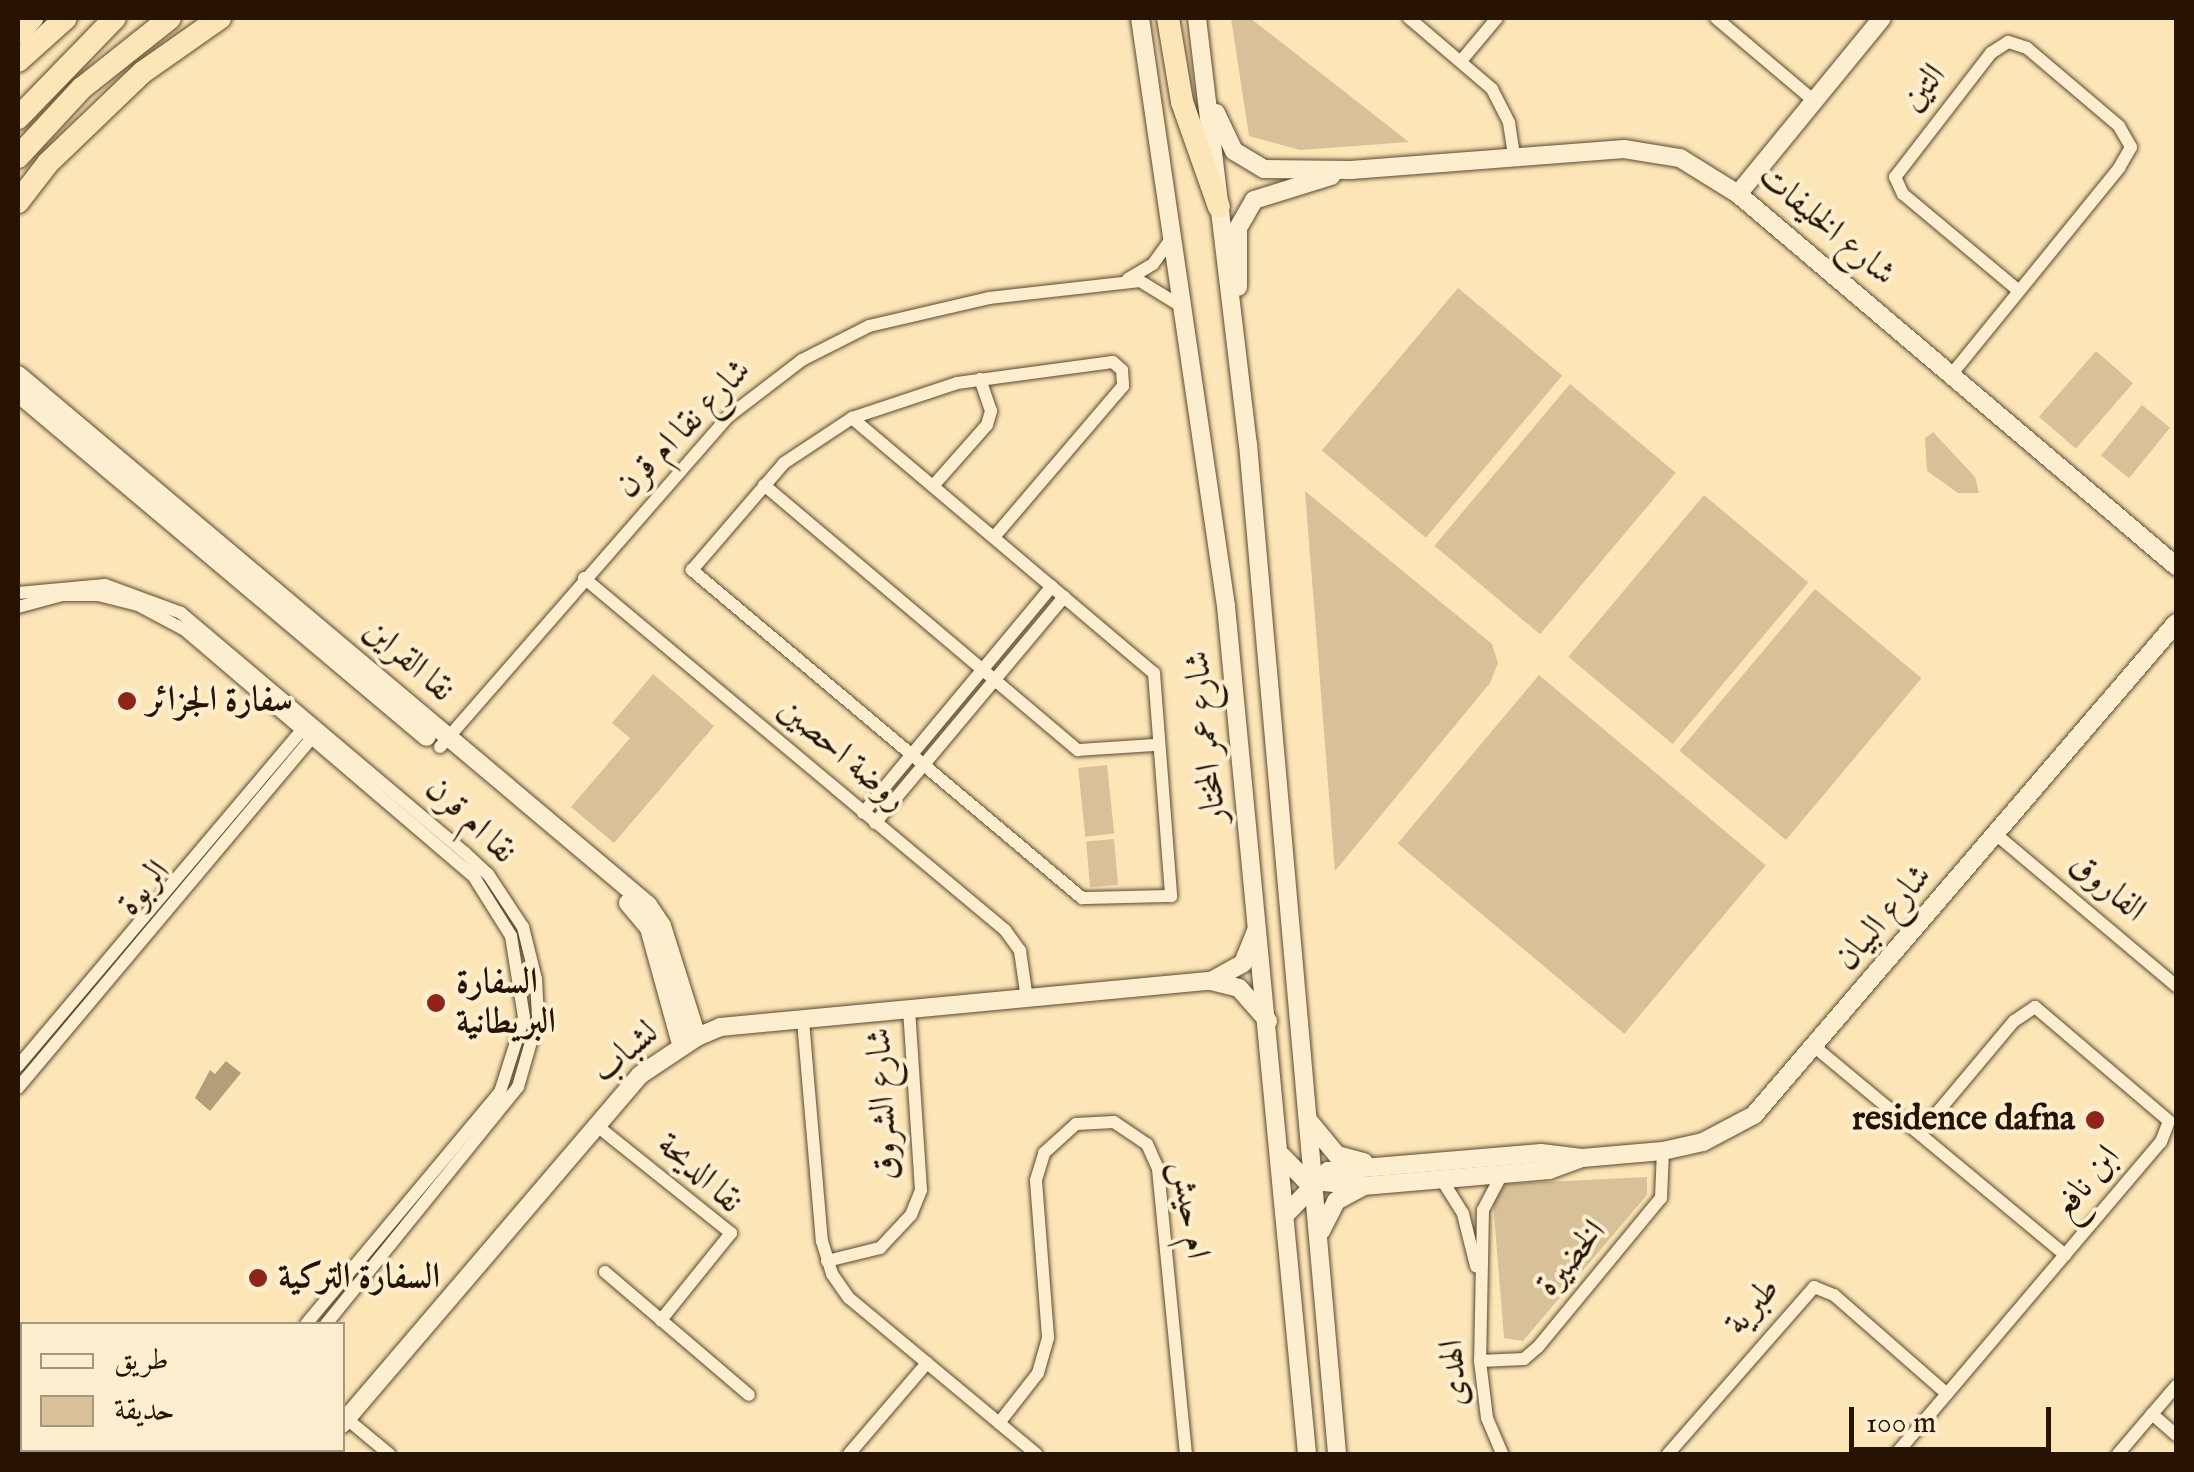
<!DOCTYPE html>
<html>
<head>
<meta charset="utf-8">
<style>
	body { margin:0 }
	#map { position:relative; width:2194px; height:1472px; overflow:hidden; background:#fce5b7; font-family:"IM FELL English",Amiri,serif }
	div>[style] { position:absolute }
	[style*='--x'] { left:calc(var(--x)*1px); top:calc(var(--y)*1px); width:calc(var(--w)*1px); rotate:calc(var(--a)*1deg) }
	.green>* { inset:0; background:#d8c198; transform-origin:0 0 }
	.water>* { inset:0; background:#b39e79 }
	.roads { filter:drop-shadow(0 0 2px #5c482e) drop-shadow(0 0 2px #5c482e) }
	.street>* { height:12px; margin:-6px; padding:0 6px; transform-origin:6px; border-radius:6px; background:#fdeed0 }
	.secondary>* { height:18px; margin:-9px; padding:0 9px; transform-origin:9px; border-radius:9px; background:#fdeed0 }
	.highway>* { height:22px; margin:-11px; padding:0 11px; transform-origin:11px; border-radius:11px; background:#fce5b7 }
	.dots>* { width:28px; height:28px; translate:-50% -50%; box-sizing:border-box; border:5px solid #fdeed0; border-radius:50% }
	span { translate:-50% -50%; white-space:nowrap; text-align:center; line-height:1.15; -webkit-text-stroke:8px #fdeed0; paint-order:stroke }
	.street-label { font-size:35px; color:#261301 }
	.poi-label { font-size:35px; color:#261301; font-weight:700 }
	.left { translate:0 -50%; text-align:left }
	.right { translate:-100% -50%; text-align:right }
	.frame { position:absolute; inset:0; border:20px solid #261301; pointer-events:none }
	.legend { position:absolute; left:20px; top:1322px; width:325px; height:130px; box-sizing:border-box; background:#fdeed0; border:2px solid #a7967d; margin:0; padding:12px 18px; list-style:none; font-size:30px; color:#261301 }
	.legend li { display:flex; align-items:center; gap:20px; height:50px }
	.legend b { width:50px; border:2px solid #a7967d }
	.scale { position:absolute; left:1849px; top:1407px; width:202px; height:45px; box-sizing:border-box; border:5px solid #261301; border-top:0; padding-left:12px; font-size:30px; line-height:35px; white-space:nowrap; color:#261301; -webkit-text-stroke:8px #fdeed0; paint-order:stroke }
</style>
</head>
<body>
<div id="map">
	<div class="green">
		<div style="clip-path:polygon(1231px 18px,1250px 18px,1409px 142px,1300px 150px,1249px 136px)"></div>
		<div style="left:1458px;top:288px;width:136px;height:212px;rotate:40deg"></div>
		<div style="left:2096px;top:351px;width:49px;height:87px;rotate:41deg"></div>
		<div style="left:1570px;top:384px;width:138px;height:211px;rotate:40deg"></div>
		<div style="left:2142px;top:405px;width:36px;height:65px;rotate:39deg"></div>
		<div style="clip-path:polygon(1933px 432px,1975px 477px,1979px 493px,1958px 493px,1927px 471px,1925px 438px)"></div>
		<div style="clip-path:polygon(1305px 491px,1492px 644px,1498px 663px,1490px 683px,1335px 871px)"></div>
		<div style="left:1704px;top:495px;width:136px;height:211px;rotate:40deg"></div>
		<div style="left:1815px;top:589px;width:139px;height:211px;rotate:40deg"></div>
		<div style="clip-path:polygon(653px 674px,714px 726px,614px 843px,571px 807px,630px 738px,612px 723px)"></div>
		<div style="left:1539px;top:675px;width:296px;height:220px;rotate:40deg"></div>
		<div style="left:1107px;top:765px;width:69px;height:29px;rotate:84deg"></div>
		<div style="left:1114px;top:839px;width:46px;height:28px;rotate:85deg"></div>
		<div style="clip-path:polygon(1647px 1177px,1647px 1195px,1523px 1341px,1504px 1338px,1493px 1201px,1506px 1184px)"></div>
	</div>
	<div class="water">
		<div style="clip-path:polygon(226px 1061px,241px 1073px,210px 1111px,195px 1098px,210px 1070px,215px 1074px)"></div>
	</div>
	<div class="roads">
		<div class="street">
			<div style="--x:1409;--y:18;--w:109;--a:40.5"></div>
			<div style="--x:1492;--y:89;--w:38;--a:63"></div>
			<div style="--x:1509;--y:123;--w:33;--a:81"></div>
			<div style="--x:1716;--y:18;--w:127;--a:40.2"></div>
			<div style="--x:1461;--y:61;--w:56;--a:-50.1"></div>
			<div style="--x:1128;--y:279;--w:29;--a:-31"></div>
			<div style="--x:1153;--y:264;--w:32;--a:-54"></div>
			<div style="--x:1951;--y:375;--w:267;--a:-50.9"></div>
			<div style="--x:2119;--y:168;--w:24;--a:-60"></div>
			<div style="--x:2131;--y:147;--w:24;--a:-120"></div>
			<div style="--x:2119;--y:126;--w:121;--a:-139.7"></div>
			<div style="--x:2027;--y:48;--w:20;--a:-162"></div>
			<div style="--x:2008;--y:42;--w:20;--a:147"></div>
			<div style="--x:1991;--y:53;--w:157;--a:127.7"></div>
			<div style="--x:1895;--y:177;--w:19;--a:65"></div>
			<div style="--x:1903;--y:194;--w:151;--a:39.9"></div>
			<div style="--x:852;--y:418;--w:395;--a:40.2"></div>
			<div style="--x:1154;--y:673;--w:224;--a:85.6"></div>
			<div style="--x:1171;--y:896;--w:89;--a:178.7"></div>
			<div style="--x:1082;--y:898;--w:510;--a:-139.94"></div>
			<div style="--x:692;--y:570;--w:141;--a:-49.3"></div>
			<div style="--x:784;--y:463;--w:82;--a:-33.5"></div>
			<div style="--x:852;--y:418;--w:111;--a:-18.4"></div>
			<div style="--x:957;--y:383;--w:157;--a:-7.7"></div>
			<div style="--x:1113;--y:362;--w:12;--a:42"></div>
			<div style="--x:1122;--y:370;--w:16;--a:86"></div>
			<div style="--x:1123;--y:386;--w:199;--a:130.5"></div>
			<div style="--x:764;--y:485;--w:411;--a:40.2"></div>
			<div style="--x:1078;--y:750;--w:78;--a:-3.7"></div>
			<div style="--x:933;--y:486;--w:81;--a:-48.5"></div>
			<div style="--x:987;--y:425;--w:15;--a:-74"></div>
			<div style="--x:991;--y:411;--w:34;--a:-109"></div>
			<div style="--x:584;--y:578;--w:549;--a:39.9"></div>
			<div style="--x:1005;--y:930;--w:26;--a:54"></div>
			<div style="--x:1020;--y:951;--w:49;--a:81.7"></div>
			<div style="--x:18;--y:593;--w:87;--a:-5.3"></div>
			<div style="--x:105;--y:585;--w:81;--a:20.2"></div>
			<div style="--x:181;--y:613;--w:370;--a:40.2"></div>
			<div style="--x:464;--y:852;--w:33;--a:43"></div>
			<div style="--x:488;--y:874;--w:64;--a:56.6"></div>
			<div style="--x:523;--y:927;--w:54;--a:76"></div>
			<div style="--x:536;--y:979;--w:39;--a:87"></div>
			<div style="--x:538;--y:1018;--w:72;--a:106.2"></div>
			<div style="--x:518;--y:1087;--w:305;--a:129"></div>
			<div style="--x:18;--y:607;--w:46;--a:-15.3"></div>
			<div style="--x:62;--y:595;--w:36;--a:0"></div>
			<div style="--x:98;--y:595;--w:41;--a:14"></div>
			<div style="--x:138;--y:605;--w:53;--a:28"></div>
			<div style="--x:185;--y:630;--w:380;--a:40.5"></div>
			<div style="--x:474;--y:877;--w:70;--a:57.9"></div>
			<div style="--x:511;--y:936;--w:82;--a:80.9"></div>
			<div style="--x:524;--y:1017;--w:79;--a:107.7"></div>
			<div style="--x:500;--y:1092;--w:302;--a:129.9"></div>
			<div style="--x:440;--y:747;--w:439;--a:-48.9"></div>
			<div style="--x:729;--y:416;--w:92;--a:-37.5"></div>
			<div style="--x:802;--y:360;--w:75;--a:-26.9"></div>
			<div style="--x:869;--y:326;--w:123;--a:-13.1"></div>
			<div style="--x:989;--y:298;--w:152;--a:-6.4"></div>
			<div style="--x:1140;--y:281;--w:48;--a:31.4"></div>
			<div style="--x:863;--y:813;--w:295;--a:-50.2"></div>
			<div style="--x:875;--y:823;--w:295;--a:-50.1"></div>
			<div style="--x:1998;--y:836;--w:233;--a:40.1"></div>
			<div style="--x:803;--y:1021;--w:221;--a:85.1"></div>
			<div style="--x:822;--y:1241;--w:34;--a:73"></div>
			<div style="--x:832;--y:1274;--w:29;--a:55"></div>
			<div style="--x:849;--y:1298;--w:244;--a:39.8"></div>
			<div style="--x:1816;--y:1048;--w:324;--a:39.7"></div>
			<div style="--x:18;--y:1066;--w:445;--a:-49.8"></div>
			<div style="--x:18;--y:1088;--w:462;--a:-50"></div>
			<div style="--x:596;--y:1125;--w:173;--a:38.7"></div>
			<div style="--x:731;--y:1233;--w:112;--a:128.8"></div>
			<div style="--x:1502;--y:1174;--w:41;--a:117.8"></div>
			<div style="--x:1483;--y:1210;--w:151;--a:91.1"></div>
			<div style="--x:1480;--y:1361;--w:57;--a:83"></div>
			<div style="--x:1487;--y:1418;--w:39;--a:67"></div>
			<div style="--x:1442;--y:1180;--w:40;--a:58"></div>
			<div style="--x:1463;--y:1214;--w:54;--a:76"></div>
			<div style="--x:827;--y:1261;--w:55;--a:-13.8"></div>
			<div style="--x:880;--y:1248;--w:45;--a:-46.8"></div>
			<div style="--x:911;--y:1215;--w:27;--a:-68"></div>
			<div style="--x:921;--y:1190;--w:181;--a:-93.8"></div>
			<div style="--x:605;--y:1272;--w:189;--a:40.5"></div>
			<div style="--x:18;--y:1355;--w:6;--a:45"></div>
			<div style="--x:1480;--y:1361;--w:44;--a:-2.6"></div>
			<div style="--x:1524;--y:1359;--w:18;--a:-41"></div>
			<div style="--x:1538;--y:1347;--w:193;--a:-50.5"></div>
			<div style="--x:1661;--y:1198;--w:47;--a:-87.6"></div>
			<div style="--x:18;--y:1373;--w:6;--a:45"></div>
			<div style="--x:2152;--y:1414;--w:32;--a:41"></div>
			<div style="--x:347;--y:1419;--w:55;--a:39.8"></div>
			<div style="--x:999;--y:1423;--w:63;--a:-52"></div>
			<div style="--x:1038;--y:1373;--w:37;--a:-74"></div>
			<div style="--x:1048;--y:1337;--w:157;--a:-94.4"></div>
			<div style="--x:1036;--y:1180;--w:28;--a:-73"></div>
			<div style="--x:1044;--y:1153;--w:43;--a:-42.2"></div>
			<div style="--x:1076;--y:1124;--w:38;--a:-3"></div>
			<div style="--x:1114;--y:1122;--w:40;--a:34"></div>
			<div style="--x:1147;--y:1144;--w:27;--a:66"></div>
			<div style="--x:1158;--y:1169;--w:286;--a:84.4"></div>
			<div style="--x:109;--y:1450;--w:7;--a:34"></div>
			<div style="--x:132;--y:1450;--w:7;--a:34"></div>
			<div style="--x:197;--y:1454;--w:6;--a:-45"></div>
			<div style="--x:218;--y:1454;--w:6;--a:-45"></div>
			<div style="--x:849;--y:1454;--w:120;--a:-49.4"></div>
			<div style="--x:1668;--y:1454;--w:222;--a:-48.8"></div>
			<div style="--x:1814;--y:1287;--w:22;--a:22"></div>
			<div style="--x:1834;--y:1295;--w:150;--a:41.2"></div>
			<div style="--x:1896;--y:1454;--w:409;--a:-49.7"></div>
			<div style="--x:2161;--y:1142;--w:22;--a:-69"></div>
			<div style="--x:2169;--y:1121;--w:176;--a:-139.6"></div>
			<div style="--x:2035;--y:1007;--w:25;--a:146"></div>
			<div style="--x:2014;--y:1021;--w:146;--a:130"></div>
			<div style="--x:2118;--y:1454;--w:89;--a:-49.5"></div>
		</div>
		<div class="secondary">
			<div style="--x:1140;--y:18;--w:594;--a:81.68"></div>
			<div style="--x:1226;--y:606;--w:852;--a:84.54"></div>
			<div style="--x:1197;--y:18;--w:429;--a:83.2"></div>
			<div style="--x:1248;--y:444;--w:1014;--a:84.96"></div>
			<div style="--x:1216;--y:113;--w:42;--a:64.7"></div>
			<div style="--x:1234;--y:151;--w:35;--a:31"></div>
			<div style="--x:1264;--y:169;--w:87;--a:0.7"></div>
			<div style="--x:1351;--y:170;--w:274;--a:-4.4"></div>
			<div style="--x:1624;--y:149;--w:57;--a:9.1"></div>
			<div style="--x:1680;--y:158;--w:68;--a:31.8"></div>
			<div style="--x:1738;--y:194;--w:575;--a:40.34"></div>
			<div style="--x:1738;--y:194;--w:227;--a:-50.7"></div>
			<div style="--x:1238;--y:287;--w:59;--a:-90"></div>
			<div style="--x:1238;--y:228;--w:32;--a:-60"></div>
			<div style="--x:1254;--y:200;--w:81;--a:-17.3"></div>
			<div style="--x:18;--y:375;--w:823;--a:40.07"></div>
			<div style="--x:648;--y:905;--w:25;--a:56"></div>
			<div style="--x:662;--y:926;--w:116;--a:72.5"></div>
			<div style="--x:18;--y:393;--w:534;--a:40.07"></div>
			<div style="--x:628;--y:903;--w:33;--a:50"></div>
			<div style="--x:649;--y:928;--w:120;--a:74.6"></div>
			<div style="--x:1211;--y:981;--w:37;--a:-29"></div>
			<div style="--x:1243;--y:963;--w:35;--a:-68"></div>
			<div style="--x:1308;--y:1120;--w:45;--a:50.4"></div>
			<div style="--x:1337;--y:1155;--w:28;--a:15"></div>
			<div style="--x:1282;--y:1156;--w:33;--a:46"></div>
			<div style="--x:1305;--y:1180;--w:58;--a:5.9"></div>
			<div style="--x:1363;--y:1186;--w:187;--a:-4.9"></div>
			<div style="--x:1549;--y:1170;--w:35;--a:-20"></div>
			<div style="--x:1286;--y:1214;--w:60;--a:-45.7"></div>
			<div style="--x:1328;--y:1171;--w:214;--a:-4.8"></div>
			<div style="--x:1541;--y:1153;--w:41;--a:7"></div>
			<div style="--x:1582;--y:1158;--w:81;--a:-4.9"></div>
			<div style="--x:1663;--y:1151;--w:41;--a:-12.7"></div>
			<div style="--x:1703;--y:1142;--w:58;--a:-27.9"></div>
			<div style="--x:1754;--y:1115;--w:648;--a:-49.38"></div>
			<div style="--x:1321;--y:1231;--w:34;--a:-63"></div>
			<div style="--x:1336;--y:1201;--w:30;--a:-28"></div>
			<div style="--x:342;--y:1424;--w:459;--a:-49.5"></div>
			<div style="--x:640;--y:1075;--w:69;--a:-33.7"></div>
			<div style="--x:697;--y:1037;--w:25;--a:-23"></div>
			<div style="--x:720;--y:1027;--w:493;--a:-5.4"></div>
			<div style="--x:1211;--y:981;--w:29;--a:14"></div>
			<div style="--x:1239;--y:988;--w:44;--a:48.7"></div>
			<div style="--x:317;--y:1454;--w:6;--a:-45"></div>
		</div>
		<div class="highway">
			<div style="--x:1168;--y:18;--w:85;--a:80.5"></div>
			<div style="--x:1182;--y:102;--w:111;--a:70.6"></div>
			<div style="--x:18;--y:33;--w:21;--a:-47"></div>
			<div style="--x:18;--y:61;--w:64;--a:-41.9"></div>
			<div style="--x:18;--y:118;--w:139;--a:-45.9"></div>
			<div style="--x:18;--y:157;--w:94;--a:-47.2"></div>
			<div style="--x:82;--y:88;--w:112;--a:-38.5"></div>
			<div style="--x:18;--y:202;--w:49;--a:-52.4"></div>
			<div style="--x:48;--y:163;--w:132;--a:-43.8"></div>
			<div style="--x:143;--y:72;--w:94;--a:-35"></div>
		</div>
	</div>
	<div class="dots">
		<div style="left:127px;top:701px;background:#8f2418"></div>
		<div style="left:436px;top:1003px;background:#8f2418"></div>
		<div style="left:2095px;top:1120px;background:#8f2418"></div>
		<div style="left:258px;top:1278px;background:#8f2418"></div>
	</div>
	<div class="street-label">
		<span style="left:1924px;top:88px;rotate:-50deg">التين</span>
		<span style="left:1826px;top:226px;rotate:40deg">شارع الخليفات</span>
		<span style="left:684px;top:429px;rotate:-46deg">شارع نقا ام قرن</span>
		<span style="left:408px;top:661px;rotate:41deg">نقا القراين</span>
		<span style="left:1207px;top:737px;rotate:-96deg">شارع عمر المختار</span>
		<span style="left:842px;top:755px;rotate:40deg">روضة احصين</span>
		<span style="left:470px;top:821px;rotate:43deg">نقا ام قرن</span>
		<span style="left:2107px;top:888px;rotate:40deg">الفاروق</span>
		<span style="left:145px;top:889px;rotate:-50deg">الربوة</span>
		<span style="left:1884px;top:918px;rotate:-49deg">شارع البيان</span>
		<span style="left:626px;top:1053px;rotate:-41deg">لشباب</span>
		<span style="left:884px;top:1104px;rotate:-93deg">شارع الشروق</span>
		<span style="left:699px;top:1174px;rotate:42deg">نقا الديحة</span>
		<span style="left:2087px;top:1183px;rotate:-50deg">ابن نافع</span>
		<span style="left:1189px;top:1210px;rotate:81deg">ام حيش</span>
		<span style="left:1572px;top:1259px;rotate:-50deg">الخضيرة</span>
		<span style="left:1753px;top:1307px;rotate:-49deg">طبرية</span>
		<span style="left:1455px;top:1373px;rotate:-94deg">الهدى</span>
	</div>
	<div class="poi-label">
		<span class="left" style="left:147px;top:701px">سفارة الجزائر</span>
		<span class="left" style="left:456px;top:1003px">السفارة<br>البريطانية</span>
		<span class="right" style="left:2075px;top:1120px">residence dafna</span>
		<span class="left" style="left:278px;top:1278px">السفارة التركية</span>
	</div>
	<div class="frame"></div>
	<ul class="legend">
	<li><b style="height:12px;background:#fdeed0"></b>طريق</li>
	<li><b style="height:28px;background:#d8c198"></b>حديقة</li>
	</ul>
	<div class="scale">100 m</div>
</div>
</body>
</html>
